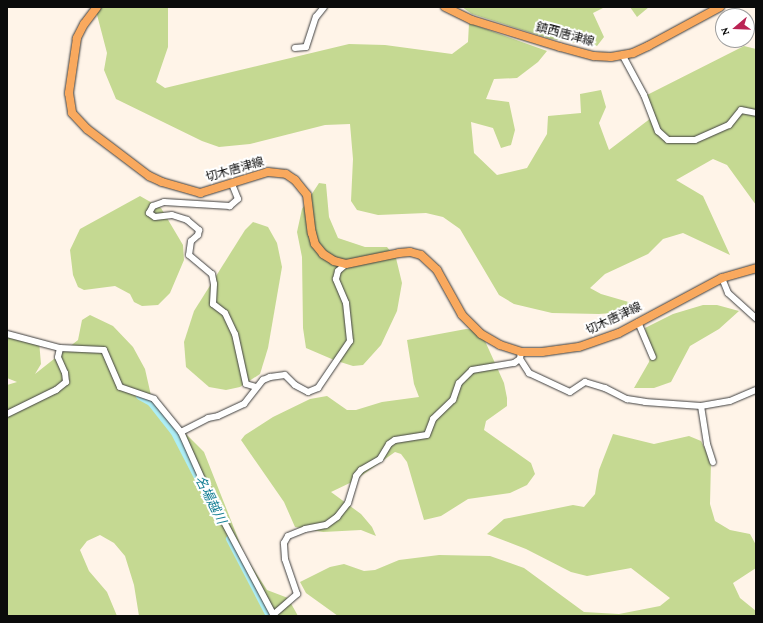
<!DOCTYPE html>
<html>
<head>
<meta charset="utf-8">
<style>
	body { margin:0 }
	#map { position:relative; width:763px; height:623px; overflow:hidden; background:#fff4e8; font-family:"Crimson Pro","Noto Sans JP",serif }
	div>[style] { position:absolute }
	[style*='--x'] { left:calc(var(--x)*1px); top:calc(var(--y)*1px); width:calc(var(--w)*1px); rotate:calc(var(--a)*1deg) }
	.forest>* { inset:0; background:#c5d992 }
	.river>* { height:8px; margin:-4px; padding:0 4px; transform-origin:4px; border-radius:4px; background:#adeef6 }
	.roads { filter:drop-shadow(0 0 1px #3e3e3e) drop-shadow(0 0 1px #3e3e3e) }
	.minor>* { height:6px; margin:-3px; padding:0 3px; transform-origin:3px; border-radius:3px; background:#fff }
	.major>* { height:8px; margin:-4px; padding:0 4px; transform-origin:4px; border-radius:4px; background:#f9a95e }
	span { translate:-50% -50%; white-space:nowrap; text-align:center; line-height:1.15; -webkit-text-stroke:4px #fff; paint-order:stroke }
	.street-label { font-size:12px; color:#0b0b0b }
	.water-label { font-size:13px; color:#157f94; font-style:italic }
	.frame { position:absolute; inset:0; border:8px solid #0b0b0b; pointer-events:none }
	.north { position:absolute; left:715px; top:8px; width:40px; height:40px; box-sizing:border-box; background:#fff; border:1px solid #9d9d9d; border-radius:50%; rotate:251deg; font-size:11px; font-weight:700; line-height:16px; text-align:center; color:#0b0b0b }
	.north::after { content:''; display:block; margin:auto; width:14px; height:18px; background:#ba2353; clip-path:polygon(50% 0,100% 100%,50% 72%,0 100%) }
</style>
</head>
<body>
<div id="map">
	<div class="forest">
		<div style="clip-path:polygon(95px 7px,168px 7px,168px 47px,156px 82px,165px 88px,349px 44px,385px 45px,452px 54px,468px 42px,469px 23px,547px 51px,538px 62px,517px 78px,494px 79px,486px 99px,509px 102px,515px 130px,511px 145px,501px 148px,493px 128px,471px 122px,474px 153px,497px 175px,527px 168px,547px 134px,548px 116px,581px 113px,580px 94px,601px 90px,606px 107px,599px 123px,609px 150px,655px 115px,647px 95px,744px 46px,756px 49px,756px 205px,727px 165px,713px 159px,676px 180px,703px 196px,730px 255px,683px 233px,663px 239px,648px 254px,605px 274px,590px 288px,601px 294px,632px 303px,634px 308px,625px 312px,599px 314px,552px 313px,514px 304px,499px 295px,460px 229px,443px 217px,426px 213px,378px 215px,357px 210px,351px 201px,353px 159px,350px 124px,325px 125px,250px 144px,219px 147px,202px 141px,116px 99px,104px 70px,107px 53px)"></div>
		<div style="clip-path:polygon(462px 7px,605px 7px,593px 13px,604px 37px,597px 46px,551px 39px,472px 14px)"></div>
		<div style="clip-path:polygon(630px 7px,649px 7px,637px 17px)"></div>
		<div style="clip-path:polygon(319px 183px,326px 184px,329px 217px,338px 238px,365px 247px,387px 247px,396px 258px,402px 283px,397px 311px,381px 345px,363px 365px,353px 366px,334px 360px,306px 348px,303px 328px,302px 257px,297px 232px,302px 209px)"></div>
		<div style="clip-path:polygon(140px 196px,161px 208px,183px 245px,184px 260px,170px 293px,158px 305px,142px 306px,134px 302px,130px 294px,115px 286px,84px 290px,78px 287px,73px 275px,70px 250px,80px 229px)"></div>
		<div style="clip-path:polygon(253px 222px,268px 227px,277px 243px,282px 267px,268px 348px,260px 374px,240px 387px,226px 390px,209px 387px,186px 367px,184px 342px,194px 311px,245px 230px)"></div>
		<div style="clip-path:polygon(703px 305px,717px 305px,739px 311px,719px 329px,690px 346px,671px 382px,654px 388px,634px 388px,649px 362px,651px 353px,645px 328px,673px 314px)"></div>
		<div style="clip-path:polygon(90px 315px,113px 326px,133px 347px,145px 369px,152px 400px,161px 421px,187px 435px,204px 452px,245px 556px,267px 590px,288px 598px,298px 616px,139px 616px,134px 585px,125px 556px,114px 543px,100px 535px,87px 541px,80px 550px,89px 571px,107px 592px,117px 616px,7px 616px,7px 385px,17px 382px,7px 378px,7px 335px,39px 341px,41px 364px,35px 374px,78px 340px,82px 320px)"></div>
		<div style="clip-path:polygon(466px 329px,480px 330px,504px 383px,507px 398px,507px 406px,486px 421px,484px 430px,531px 463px,535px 474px,527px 485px,510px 493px,468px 499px,441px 516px,424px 520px,407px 462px,401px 454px,395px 452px,354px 481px,331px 492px,361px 514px,372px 527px,376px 536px,361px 530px,323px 532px,295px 527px,284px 502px,241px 440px,245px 435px,273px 417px,310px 399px,327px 396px,347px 410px,356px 410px,382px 402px,419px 397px,414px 384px,407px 340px)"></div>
		<div style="clip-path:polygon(613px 434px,654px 444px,689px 436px,701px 441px,711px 461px,710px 504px,715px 521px,730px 530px,750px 534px,756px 545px,756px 568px,733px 583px,740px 598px,756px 611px,756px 616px,338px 616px,306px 593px,300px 582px,330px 567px,344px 564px,364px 571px,375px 570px,399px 560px,439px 555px,490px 556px,524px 568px,584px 612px,619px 614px,660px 606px,670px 598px,631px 568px,587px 576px,571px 572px,526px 549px,487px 534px,504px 519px,573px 505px,584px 507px,595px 494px,599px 470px)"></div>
	</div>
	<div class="river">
		<div style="--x:140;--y:396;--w:13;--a:29"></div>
		<div style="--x:151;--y:402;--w:37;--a:52"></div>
		<div style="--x:174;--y:431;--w:59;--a:62.6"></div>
		<div style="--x:230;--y:539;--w:87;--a:62.5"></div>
	</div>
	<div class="roads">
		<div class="minor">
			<div style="--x:295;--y:48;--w:11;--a:-5"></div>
			<div style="--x:306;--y:47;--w:32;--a:-72"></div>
			<div style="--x:316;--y:17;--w:13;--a:-51"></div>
			<div style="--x:623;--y:56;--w:44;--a:61.7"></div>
			<div style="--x:644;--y:95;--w:39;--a:69"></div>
			<div style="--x:658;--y:131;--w:13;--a:42"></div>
			<div style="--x:668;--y:140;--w:27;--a:0"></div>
			<div style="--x:695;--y:140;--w:37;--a:-24"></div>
			<div style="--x:729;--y:125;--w:19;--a:-51"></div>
			<div style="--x:741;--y:110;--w:15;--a:11"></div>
			<div style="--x:232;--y:184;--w:16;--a:68"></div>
			<div style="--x:238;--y:199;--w:11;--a:139"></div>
			<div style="--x:230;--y:206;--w:66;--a:-176.5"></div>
			<div style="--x:164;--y:202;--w:12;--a:160"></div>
			<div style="--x:153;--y:206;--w:8;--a:120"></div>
			<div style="--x:149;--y:213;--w:7;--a:34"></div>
			<div style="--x:155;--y:217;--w:17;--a:-7"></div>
			<div style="--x:172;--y:215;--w:16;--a:18"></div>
			<div style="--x:187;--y:220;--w:16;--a:40"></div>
			<div style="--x:199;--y:230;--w:5;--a:101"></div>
			<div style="--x:198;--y:235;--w:9;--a:139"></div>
			<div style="--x:191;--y:241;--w:14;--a:98"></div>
			<div style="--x:189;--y:255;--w:30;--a:40"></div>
			<div style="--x:212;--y:274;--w:10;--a:79"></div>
			<div style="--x:214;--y:284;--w:20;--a:93"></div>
			<div style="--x:213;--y:304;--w:15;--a:37"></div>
			<div style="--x:225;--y:313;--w:23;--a:65"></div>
			<div style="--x:235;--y:334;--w:51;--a:77.6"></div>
			<div style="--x:246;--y:384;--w:10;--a:17"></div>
			<div style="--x:722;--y:278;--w:16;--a:68"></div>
			<div style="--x:728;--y:293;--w:38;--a:42"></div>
			<div style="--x:638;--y:322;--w:38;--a:67"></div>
			<div style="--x:7;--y:334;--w:55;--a:14.8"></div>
			<div style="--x:520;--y:359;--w:17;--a:57"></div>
			<div style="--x:529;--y:373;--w:45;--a:24.9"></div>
			<div style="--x:570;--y:392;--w:18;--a:-34"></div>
			<div style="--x:585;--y:382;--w:21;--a:17"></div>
			<div style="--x:605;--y:388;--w:25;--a:27"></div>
			<div style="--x:627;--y:399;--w:18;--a:9"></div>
			<div style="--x:645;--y:402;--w:56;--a:4.1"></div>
			<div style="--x:701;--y:406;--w:29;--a:-10"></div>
			<div style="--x:730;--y:401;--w:28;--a:-23"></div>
			<div style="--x:701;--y:406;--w:38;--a:81"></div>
			<div style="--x:707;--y:444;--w:19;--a:72"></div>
			<div style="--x:7;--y:414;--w:55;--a:-26.1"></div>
			<div style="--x:56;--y:390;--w:13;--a:-39"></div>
			<div style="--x:66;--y:382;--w:9;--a:-96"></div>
			<div style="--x:65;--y:373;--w:17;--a:-114"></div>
			<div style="--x:58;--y:357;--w:9;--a:-77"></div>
			<div style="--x:60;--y:348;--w:44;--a:2.6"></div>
			<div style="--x:104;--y:350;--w:40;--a:66.6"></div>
			<div style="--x:120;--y:387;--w:36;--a:19"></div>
			<div style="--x:154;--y:399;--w:43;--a:50.7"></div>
			<div style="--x:181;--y:432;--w:61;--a:65.9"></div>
			<div style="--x:206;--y:488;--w:145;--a:62"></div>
			<div style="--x:181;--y:432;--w:30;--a:-27"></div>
			<div style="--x:208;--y:418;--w:10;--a:-11"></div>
			<div style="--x:218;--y:416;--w:29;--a:-25"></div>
			<div style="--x:244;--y:404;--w:31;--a:-52"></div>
			<div style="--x:263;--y:380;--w:8;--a:-23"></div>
			<div style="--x:270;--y:377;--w:15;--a:-8"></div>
			<div style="--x:285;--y:375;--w:14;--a:45"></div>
			<div style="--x:295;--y:385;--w:15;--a:28"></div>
			<div style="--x:308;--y:392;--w:11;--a:-22"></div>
			<div style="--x:318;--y:388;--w:57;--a:-55.8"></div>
			<div style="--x:350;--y:341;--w:38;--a:-96"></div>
			<div style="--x:346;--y:303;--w:26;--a:-113"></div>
			<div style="--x:336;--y:279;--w:8;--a:-76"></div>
			<div style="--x:338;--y:271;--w:11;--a:-41"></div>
			<div style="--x:273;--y:615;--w:32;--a:-41"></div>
			<div style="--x:297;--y:594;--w:37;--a:-109"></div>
			<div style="--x:285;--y:559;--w:16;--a:-94"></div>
			<div style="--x:284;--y:543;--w:8;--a:-60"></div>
			<div style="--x:288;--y:536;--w:18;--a:-22"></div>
			<div style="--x:305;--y:529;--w:21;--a:-11"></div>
			<div style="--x:326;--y:525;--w:14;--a:-36"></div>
			<div style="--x:337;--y:517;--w:18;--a:-52"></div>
			<div style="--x:348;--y:503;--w:28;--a:-73"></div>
			<div style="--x:356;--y:476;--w:8;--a:-50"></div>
			<div style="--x:361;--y:470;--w:22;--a:-30"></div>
			<div style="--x:380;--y:459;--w:17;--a:-59"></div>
			<div style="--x:389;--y:444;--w:7;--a:-34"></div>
			<div style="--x:395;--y:440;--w:32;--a:-9"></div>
			<div style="--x:427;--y:435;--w:17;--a:-69"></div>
			<div style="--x:433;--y:419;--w:28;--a:-44"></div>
			<div style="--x:453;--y:400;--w:18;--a:-71"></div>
			<div style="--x:459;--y:383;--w:18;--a:-45"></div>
			<div style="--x:472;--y:370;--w:43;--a:-9.5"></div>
			<div style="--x:514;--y:363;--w:7;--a:-34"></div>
			<div style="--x:520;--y:359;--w:7;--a:-82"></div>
		</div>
		<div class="major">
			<div style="--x:97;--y:7;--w:21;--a:127"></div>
			<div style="--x:84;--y:24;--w:16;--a:117"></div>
			<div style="--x:77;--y:38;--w:56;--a:98.3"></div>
			<div style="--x:69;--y:93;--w:20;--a:81"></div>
			<div style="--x:72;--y:113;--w:22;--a:47"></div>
			<div style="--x:87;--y:129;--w:78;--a:37.2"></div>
			<div style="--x:149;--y:176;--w:14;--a:25"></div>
			<div style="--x:162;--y:182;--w:40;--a:16"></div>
			<div style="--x:200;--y:193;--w:71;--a:-17.2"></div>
			<div style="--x:268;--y:172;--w:18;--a:6"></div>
			<div style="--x:286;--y:174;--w:11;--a:34"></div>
			<div style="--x:295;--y:180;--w:19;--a:51"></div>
			<div style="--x:307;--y:195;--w:38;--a:83"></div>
			<div style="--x:312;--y:233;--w:11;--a:75"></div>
			<div style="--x:315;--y:244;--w:13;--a:51"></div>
			<div style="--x:323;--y:254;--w:13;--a:32"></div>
			<div style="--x:334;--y:261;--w:12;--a:14"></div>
			<div style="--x:346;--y:264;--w:54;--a:-11.7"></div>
			<div style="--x:399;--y:253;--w:11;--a:-5"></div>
			<div style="--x:410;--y:252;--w:11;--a:15"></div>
			<div style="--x:421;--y:255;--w:22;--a:43"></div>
			<div style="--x:437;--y:270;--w:51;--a:60.9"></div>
			<div style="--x:462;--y:315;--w:27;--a:45"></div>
			<div style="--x:481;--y:334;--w:22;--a:30"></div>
			<div style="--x:500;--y:345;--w:22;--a:18"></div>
			<div style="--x:521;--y:352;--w:21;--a:0"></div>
			<div style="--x:542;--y:352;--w:37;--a:-8"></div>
			<div style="--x:579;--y:347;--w:42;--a:-19.3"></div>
			<div style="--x:619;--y:333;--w:117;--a:-28.1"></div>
			<div style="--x:722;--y:278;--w:35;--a:-16"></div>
			<div style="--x:445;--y:7;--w:30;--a:26"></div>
			<div style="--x:472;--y:20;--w:92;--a:17.1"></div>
			<div style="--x:560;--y:47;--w:35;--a:15"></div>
			<div style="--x:594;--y:56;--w:17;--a:3"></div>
			<div style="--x:611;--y:57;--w:22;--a:-10"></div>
			<div style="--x:633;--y:53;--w:17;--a:-25"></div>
			<div style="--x:648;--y:46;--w:82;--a:-28.4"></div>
		</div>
	</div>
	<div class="street-label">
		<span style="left:565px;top:35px;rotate:15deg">鎮西唐津線</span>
		<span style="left:235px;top:170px;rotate:-16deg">切木唐津線</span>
		<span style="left:614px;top:319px;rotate:-25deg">切木唐津線</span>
	</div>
	<div class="water-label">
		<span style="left:210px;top:500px;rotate:63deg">名場越川</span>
	</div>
	<div class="frame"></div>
	<div class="north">N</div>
</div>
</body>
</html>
